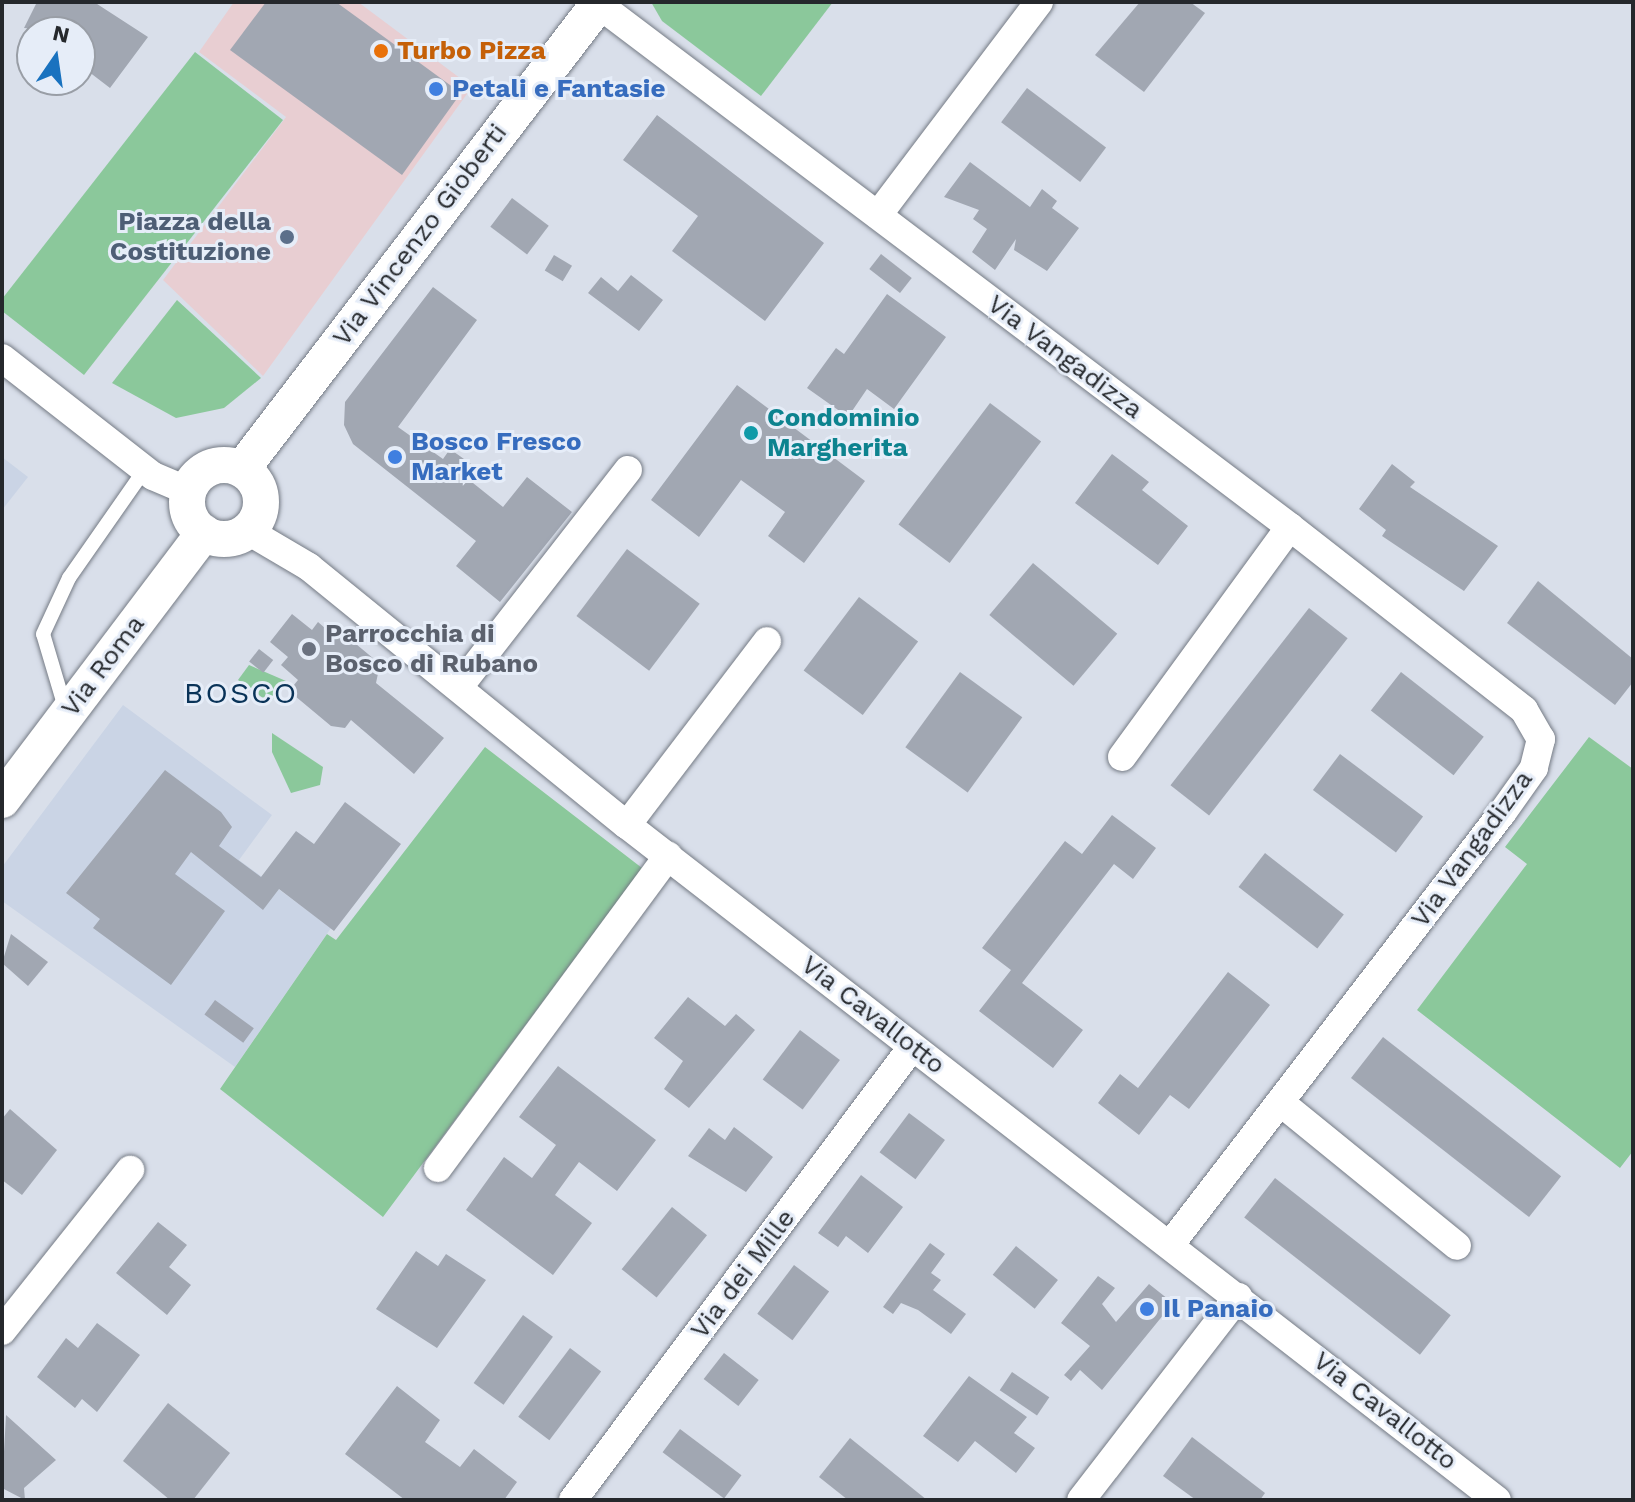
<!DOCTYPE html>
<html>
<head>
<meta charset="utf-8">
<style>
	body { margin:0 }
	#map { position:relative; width:1635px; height:1502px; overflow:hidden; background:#d9dfea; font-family:"Work Sans",sans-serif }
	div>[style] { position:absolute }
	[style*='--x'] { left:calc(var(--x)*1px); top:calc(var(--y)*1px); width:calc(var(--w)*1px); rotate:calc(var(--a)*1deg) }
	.commercial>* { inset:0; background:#e8ced2 }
	.built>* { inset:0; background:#cad4e5 }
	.green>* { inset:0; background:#8bc89b }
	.building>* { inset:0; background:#a1a7b2; transform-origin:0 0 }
	.roads { filter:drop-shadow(0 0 2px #757b85) drop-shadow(0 0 2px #757b85) }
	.service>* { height:14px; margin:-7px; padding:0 7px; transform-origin:7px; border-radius:7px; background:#fff }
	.minor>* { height:28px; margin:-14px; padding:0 14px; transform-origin:14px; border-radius:14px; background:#fff }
	.tertiary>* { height:36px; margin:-18px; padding:0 18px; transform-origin:18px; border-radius:18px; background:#fff }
	.tertiary>.ring { margin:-18px; padding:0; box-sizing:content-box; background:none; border:36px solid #fff; border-radius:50% }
	.dots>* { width:22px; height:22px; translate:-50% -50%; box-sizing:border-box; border:4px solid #e6edf8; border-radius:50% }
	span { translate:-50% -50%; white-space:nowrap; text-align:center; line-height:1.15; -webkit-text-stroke:6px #e6edf8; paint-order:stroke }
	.food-label { font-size:26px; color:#c56008; font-weight:700 }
	.left { translate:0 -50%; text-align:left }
	.shop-label { font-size:26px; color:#366cbe; font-weight:700 }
	.service-label { font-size:26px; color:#4e5e75; font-weight:700 }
	.right { translate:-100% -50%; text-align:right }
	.street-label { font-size:26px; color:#25282c }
	.culture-label { font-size:26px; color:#0d838f; font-weight:700 }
	.worship-label { font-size:26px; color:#5b616d; font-weight:700 }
	.quarter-label { font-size:30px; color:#093358; letter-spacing:2px }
	.frame { position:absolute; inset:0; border:4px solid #25282c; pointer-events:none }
	.north { position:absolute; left:16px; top:16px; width:80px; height:80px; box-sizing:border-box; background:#e6edf8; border:2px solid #999ea6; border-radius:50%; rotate:13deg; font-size:22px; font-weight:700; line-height:32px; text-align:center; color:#25282c }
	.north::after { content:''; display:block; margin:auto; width:28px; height:36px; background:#1972bf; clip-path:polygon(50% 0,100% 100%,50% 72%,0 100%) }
</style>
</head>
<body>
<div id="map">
	<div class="commercial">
		<div style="clip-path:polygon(234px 2px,358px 2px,472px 87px,263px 376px,163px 280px,286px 117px,199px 52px)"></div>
	</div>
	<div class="built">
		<div style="clip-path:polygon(2px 457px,28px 477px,2px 510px)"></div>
		<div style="clip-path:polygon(123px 705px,272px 815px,239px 860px,331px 928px,235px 1067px,2px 901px,2px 867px)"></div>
	</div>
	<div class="green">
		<div style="clip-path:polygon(651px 2px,833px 2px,761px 96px,662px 21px)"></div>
		<div style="clip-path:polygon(195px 52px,283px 120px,84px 375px,2px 311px,2px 299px)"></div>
		<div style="clip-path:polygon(177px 300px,261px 378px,224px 408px,176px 418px,112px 383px)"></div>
		<div style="clip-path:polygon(249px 665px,286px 681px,270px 703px,238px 680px)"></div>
		<div style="clip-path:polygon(272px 733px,323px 767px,320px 785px,291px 793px,272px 752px)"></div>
		<div style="clip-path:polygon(1589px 737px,1633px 769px,1633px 1151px,1620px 1168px,1417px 1010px,1527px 864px,1505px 847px)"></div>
		<div style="clip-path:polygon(485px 747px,642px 868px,383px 1217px,220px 1089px,327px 934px,336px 940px)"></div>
	</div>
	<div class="building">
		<div style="clip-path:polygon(37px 2px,94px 2px,148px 37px,110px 88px,80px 65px,80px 32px,24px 28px)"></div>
		<div style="clip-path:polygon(266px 2px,336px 2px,461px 93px,402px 175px,230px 50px)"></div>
		<div style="clip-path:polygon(1140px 2px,1190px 2px,1205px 13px,1144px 92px,1095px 55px)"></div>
		<div style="left:1027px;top:88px;width:99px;height:43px;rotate:37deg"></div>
		<div style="clip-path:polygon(657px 115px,824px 243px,765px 321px,672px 251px,698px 216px,623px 160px)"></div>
		<div style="clip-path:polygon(970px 162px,1030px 207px,1042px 189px,1057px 201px,1052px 208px,1079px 228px,1047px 271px,1014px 250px,1016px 239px,995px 270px,972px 252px,987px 229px,973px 219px,979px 210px,944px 197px)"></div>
		<div style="left:512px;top:198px;width:46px;height:36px;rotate:37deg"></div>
		<div style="left:881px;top:254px;width:39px;height:19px;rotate:38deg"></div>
		<div style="left:554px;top:255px;width:21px;height:18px;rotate:31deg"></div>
		<div style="clip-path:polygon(631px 275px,663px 300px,639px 331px,588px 293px,601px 277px,618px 291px)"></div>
		<div style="clip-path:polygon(433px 287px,477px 320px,398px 427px,443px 459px,450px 449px,471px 464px,463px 475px,503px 507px,527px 477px,572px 512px,500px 602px,456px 566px,476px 541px,353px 444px,344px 425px,345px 402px)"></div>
		<div style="clip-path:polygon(887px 294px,946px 337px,894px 409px,867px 389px,848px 417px,807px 388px,836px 348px,844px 354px)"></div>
		<div style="clip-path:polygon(737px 385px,865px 481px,804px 563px,768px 536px,785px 512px,741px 480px,699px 537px,651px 500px)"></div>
		<div style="left:990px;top:403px;width:64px;height:152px;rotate:37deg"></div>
		<div style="clip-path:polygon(1112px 454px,1149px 482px,1142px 490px,1188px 526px,1158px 565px,1075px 503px)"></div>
		<div style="clip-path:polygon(1392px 464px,1415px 482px,1410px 487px,1498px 546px,1464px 591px,1382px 536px,1386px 530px,1359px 509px)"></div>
		<div style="left:627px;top:549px;width:91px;height:84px;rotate:37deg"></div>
		<div style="left:1033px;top:563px;width:110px;height:68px;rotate:40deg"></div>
		<div style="clip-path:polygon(1538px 581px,1633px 659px,1633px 682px,1615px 705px,1507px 623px)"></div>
		<div style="left:859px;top:597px;width:74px;height:92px;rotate:37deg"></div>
		<div style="left:1309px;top:608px;width:49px;height:225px;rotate:38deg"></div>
		<div style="clip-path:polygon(292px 614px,312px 630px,318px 622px,333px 635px,338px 629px,380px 664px,376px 683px,444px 738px,414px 774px,351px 720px,345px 728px,331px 726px,289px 691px,298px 680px,281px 665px,288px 657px,270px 642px)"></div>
		<div style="left:259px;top:649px;width:18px;height:16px;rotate:38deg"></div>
		<div style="left:960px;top:672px;width:77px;height:93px;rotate:36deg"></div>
		<div style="left:1401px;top:672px;width:105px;height:49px;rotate:38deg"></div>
		<div style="left:1340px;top:754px;width:104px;height:45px;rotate:37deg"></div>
		<div style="clip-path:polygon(165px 770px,221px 812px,232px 827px,219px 846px,261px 877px,296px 831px,314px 844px,345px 802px,401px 844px,334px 931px,279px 889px,263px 910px,191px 852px,175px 874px,225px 911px,171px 985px,93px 928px,100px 919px,66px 893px)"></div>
		<div style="clip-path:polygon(1112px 815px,1156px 848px,1133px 879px,1114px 864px,1022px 983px,1083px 1030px,1053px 1068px,979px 1011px,1011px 970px,982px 948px,1065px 841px,1082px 854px)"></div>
		<div style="left:1265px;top:853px;width:100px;height:43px;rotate:38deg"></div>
		<div style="clip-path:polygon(11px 934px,48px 962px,28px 986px,2px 963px)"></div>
		<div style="clip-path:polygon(1228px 972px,1270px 1005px,1189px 1109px,1170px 1095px,1139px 1135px,1098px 1103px,1120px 1074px,1138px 1088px)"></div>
		<div style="clip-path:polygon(688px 997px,725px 1026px,736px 1014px,755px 1030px,689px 1108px,664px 1089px,683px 1061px,654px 1038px)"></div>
		<div style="left:215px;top:1000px;width:48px;height:18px;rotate:36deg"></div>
		<div style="left:800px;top:1030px;width:50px;height:62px;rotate:37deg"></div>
		<div style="left:1383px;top:1037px;width:226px;height:52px;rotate:38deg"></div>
		<div style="clip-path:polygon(558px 1066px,656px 1140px,617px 1191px,579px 1162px,555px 1195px,592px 1223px,553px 1275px,466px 1210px,504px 1157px,532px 1178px,556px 1145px,519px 1117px)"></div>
		<div style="clip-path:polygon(10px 1109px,57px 1150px,22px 1195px,2px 1180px,2px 1119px)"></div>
		<div style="left:909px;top:1113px;width:45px;height:49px;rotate:37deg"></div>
		<div style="clip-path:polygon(734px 1127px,773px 1157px,746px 1192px,688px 1156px,709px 1128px,725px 1140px)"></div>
		<div style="clip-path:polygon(861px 1175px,903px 1207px,868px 1253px,846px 1236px,838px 1247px,818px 1233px)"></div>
		<div style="left:1275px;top:1178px;width:223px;height:50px;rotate:38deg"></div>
		<div style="left:672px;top:1207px;width:45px;height:80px;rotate:39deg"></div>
		<div style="clip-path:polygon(158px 1222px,187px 1245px,169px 1267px,191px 1285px,167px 1315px,116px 1273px)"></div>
		<div style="clip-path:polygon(930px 1243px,945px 1254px,931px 1273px,941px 1280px,933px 1290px,966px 1314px,951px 1334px,918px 1310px,901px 1303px,893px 1314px,883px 1307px)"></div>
		<div style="left:1016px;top:1246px;width:54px;height:37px;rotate:39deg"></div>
		<div style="clip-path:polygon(416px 1251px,438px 1266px,446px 1254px,486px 1280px,437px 1348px,376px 1309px)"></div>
		<div style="left:794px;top:1265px;width:44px;height:61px;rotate:37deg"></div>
		<div style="clip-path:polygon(1098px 1276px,1115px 1288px,1102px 1304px,1116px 1322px,1149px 1284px,1173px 1303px,1102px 1390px,1080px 1370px,1071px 1381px,1064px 1375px,1090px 1346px,1061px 1323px)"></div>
		<div style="left:523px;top:1315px;width:37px;height:84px;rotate:36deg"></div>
		<div style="clip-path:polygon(97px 1323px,140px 1355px,97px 1412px,82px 1399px,75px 1408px,37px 1377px,66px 1338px,78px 1348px)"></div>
		<div style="left:570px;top:1348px;width:39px;height:86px;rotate:37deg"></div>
		<div style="left:724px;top:1353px;width:44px;height:33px;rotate:38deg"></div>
		<div style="left:1012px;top:1372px;width:45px;height:22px;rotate:34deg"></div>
		<div style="clip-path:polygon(969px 1376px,1027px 1417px,1014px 1433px,1035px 1448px,1016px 1473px,975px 1441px,958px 1462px,923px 1436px)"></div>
		<div style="clip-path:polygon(397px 1386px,440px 1420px,425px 1442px,460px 1467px,474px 1449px,517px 1482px,504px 1500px,405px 1500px,345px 1454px)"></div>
		<div style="clip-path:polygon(168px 1403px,230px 1453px,193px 1500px,170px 1500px,123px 1461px)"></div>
		<div style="clip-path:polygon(6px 1415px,56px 1460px,24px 1488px,25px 1500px,2px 1488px)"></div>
		<div style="left:680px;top:1429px;width:77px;height:29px;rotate:37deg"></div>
		<div style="clip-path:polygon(1192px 1437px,1265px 1493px,1260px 1500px,1196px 1500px,1163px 1476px)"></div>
		<div style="clip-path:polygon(850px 1438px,927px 1500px,848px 1500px,819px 1477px)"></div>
	</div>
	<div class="roads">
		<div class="service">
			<div style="--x:66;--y:711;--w:80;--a:-106.6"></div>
			<div style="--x:43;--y:634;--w:62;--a:-65.1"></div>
			<div style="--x:69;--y:578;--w:133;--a:-55.1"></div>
		</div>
		<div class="minor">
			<div style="--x:598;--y:4;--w:867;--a:37.08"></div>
			<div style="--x:1290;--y:527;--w:297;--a:38"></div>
			<div style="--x:1524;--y:710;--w:34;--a:60"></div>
			<div style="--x:1541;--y:739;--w:30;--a:104"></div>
			<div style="--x:1534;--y:768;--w:55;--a:125.4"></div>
			<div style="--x:1502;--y:813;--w:545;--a:127.54"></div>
			<div style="--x:878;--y:215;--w:267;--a:-52.9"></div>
			<div style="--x:2;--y:358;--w:192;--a:38"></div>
			<div style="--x:153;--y:476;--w:39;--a:23"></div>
			<div style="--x:248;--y:531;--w:71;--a:30.5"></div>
			<div style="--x:309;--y:567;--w:409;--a:39.1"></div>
			<div style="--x:627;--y:825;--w:1101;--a:37.81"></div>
			<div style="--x:459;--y:687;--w:275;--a:-52.1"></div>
			<div style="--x:1122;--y:757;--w:285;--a:-53.9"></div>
			<div style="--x:627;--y:825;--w:231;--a:-52.7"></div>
			<div style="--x:1280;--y:1102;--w:228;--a:39.1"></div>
			<div style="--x:438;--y:1168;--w:388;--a:-53.6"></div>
			<div style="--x:2;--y:1331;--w:206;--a:-51.5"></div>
			<div style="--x:573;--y:1500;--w:566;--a:-53.19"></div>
			<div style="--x:1081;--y:1500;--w:257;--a:-52.3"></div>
		</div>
		<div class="tertiary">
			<div class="ring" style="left:187px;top:465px;width:38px;height:38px"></div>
			<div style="--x:242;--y:469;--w:588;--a:-52.53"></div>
			<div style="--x:2;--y:800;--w:335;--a:-52.9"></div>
		</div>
	</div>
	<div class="dots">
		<div style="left:381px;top:51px;background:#e8710a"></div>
		<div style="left:436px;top:89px;background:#3f7fe0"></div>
		<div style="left:287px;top:237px;background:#5c6f8a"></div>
		<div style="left:751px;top:433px;background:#0f9aa8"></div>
		<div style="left:395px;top:457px;background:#3f7fe0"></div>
		<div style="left:309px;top:649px;background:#6b7280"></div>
		<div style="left:1147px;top:1309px;background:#3f7fe0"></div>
	</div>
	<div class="food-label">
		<span class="left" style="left:397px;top:51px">Turbo Pizza</span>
	</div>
	<div class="shop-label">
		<span class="left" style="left:452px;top:89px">Petali e Fantasie</span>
		<span class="left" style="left:411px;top:457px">Bosco Fresco<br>Market</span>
		<span class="left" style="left:1163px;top:1309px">Il Panaio</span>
	</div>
	<div class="service-label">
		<span class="right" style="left:271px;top:237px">Piazza della<br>Costituzione</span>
	</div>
	<div class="street-label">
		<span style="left:420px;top:235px;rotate:-53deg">Via Vincenzo Gioberti</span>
		<span style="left:1065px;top:357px;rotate:37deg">Via Vangadizza</span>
		<span style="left:103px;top:666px;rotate:-53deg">Via Roma</span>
		<span style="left:1472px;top:849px;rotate:-54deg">Via Vangadizza</span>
		<span style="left:873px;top:1015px;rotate:38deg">Via Cavallotto</span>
		<span style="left:743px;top:1274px;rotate:-53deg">Via dei Mille</span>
		<span style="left:1385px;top:1411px;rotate:38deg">Via Cavallotto</span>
	</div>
	<div class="culture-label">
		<span class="left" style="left:767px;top:433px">Condominio<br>Margherita</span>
	</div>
	<div class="worship-label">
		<span class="left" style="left:325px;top:649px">Parrocchia di<br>Bosco di Rubano</span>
	</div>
	<div class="quarter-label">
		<span style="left:241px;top:693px">BOSCO</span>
	</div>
	<div class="frame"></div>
	<div class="north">N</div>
</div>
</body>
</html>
